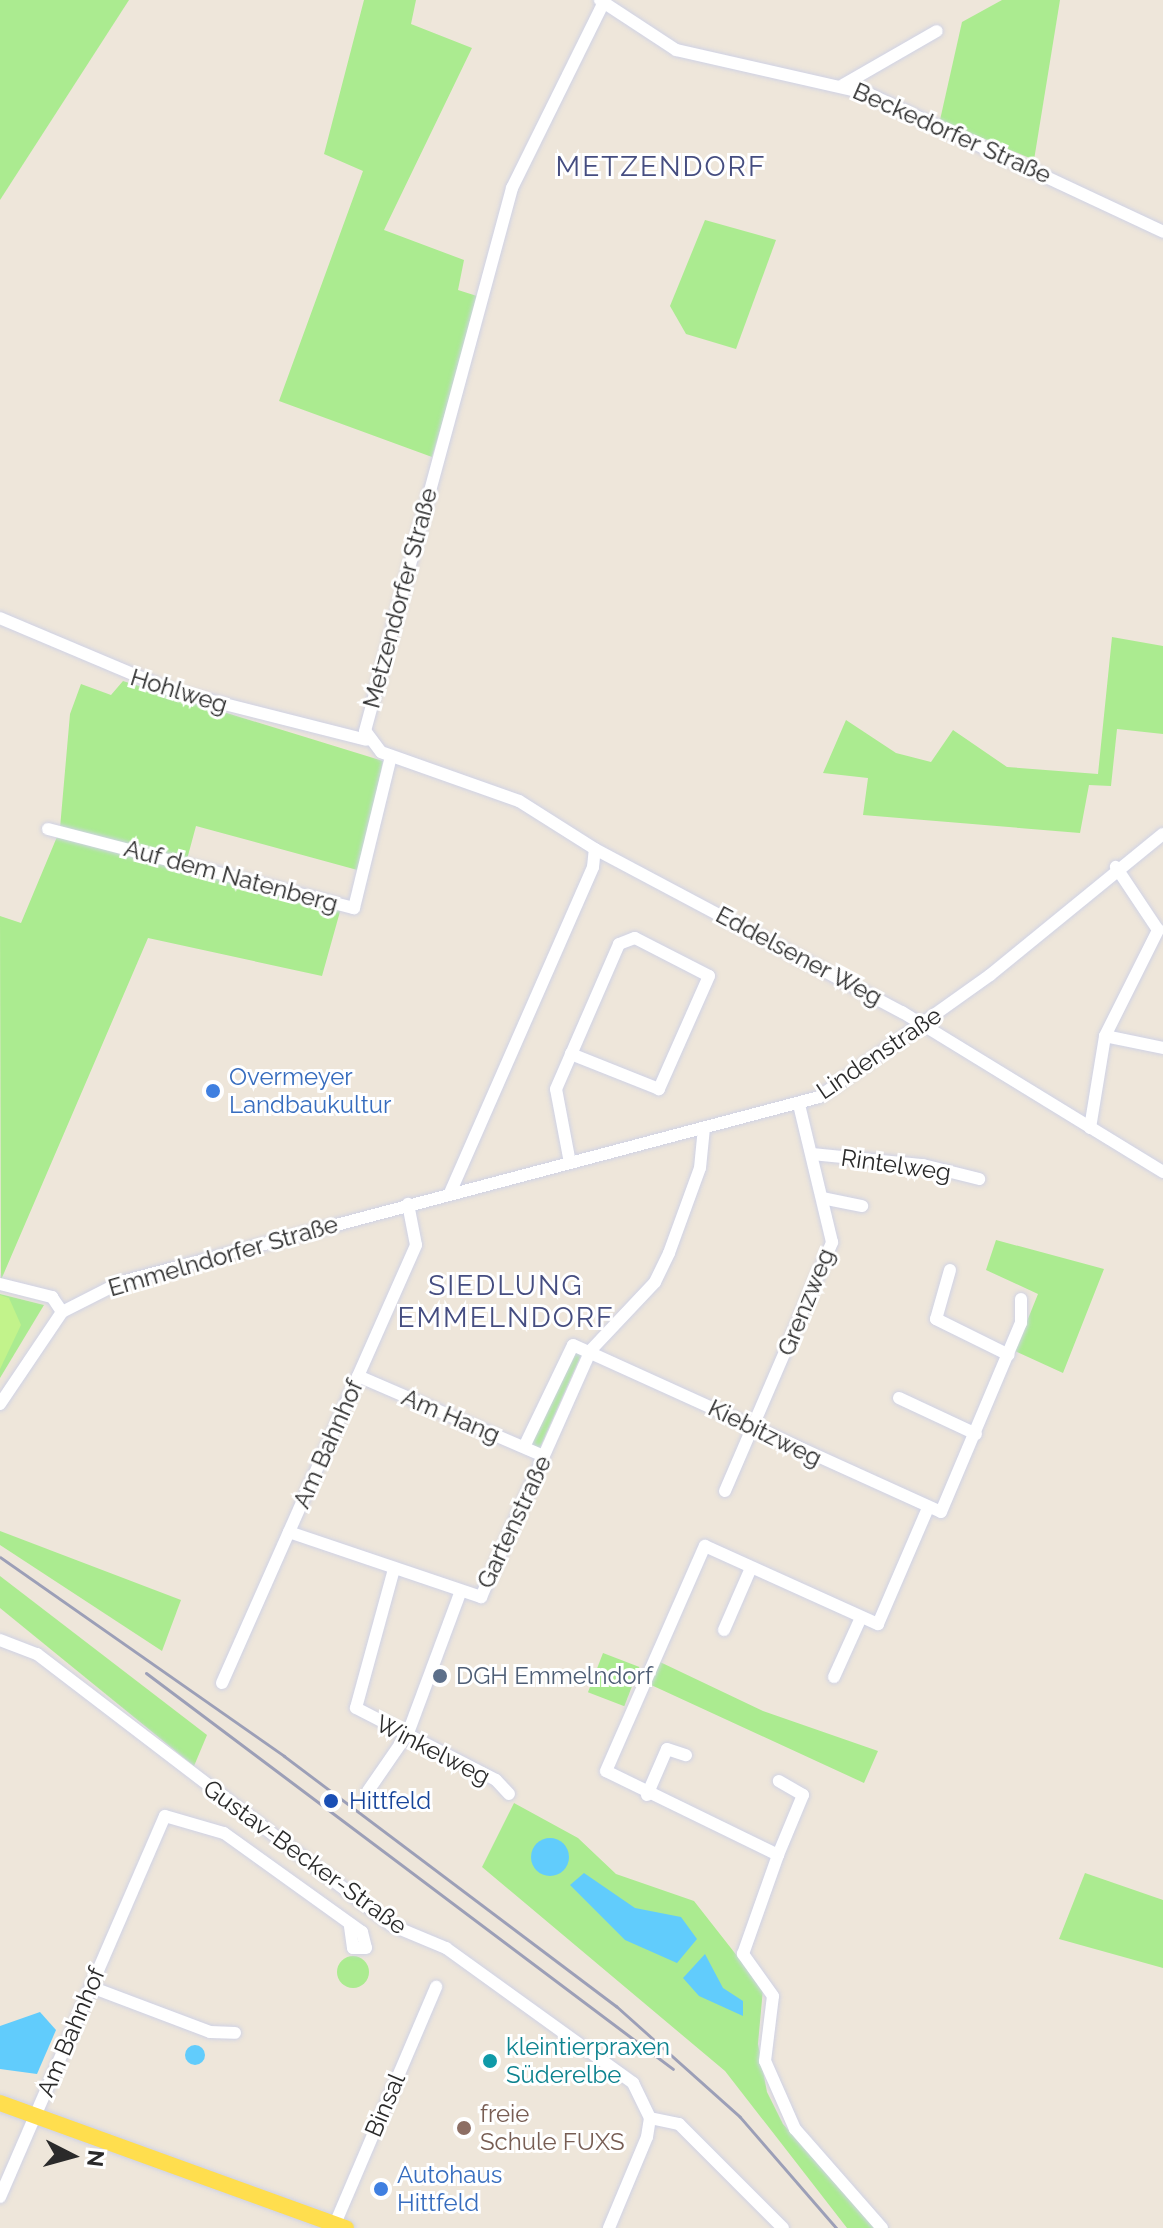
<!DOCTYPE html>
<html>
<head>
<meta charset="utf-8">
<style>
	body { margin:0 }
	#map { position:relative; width:1163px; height:2228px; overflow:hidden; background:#eee6da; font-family:Raleway,sans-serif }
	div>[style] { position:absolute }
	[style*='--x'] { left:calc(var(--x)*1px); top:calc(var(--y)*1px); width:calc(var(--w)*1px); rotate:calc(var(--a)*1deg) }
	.green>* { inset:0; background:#abeb90; transform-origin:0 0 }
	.round { border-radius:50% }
	.pitch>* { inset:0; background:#c2f38b }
	.water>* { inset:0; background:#61ccfc }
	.roads { filter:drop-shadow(0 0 2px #cfd2e5) drop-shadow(0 0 2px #cfd2e5) }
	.minor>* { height:12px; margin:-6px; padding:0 6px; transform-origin:6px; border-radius:6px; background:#fff }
	.major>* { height:16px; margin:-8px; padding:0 8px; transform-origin:8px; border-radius:8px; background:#ffde4e }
	.rail>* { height:3px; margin:-1.5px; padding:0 1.5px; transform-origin:1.5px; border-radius:1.5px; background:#9c9fb7 }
	.dots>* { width:22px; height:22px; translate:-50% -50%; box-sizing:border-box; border:4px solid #fff; border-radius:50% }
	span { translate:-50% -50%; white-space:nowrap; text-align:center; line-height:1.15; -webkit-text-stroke:6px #fff; paint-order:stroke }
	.street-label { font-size:24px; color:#2a2a2a }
	.shop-label { font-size:24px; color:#366cbe }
	.left { translate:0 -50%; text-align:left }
	.service-label { font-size:24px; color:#4e5e75 }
	.transit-label { font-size:24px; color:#164399 }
	.culture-label { font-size:24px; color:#0d838f }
	.education-label { font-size:24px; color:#785e54 }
	.quarter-label { font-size:28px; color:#454d80; letter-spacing:2px }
	.north { position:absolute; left:32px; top:2116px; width:80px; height:80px; -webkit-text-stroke:6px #fff; paint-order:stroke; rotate:96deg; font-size:22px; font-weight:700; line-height:32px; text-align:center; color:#2a2a2a }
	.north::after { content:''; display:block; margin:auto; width:28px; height:36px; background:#2a2a2a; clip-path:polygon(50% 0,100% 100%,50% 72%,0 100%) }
</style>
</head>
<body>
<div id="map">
	<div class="green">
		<div style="clip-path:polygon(0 0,129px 0,0 200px)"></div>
		<div style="clip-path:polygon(364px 0,416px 0,411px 24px,472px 48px,384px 230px,464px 260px,458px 290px,480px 297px,432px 457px,279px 401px,363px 171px,324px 154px)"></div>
		<div style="clip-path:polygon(1002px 0,1060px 0,1034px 160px,940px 120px,962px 22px)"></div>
		<div style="clip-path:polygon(705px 220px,776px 240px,736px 349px,686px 334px,670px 306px)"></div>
		<div style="clip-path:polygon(1112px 637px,1163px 646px,1163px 734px,1117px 729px,1111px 786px,1089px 785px,1080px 833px,863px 815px,868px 778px,823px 773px,846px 720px,896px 753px,931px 762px,953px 730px,1007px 767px,1098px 774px)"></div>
		<div style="clip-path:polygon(123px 681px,383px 761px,361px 871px,196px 826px,186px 863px,60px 828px,70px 714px,81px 684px,111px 695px)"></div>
		<div style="clip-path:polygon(59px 832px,341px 908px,322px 976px,148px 938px,1px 1280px,0 916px,21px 923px)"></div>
		<div style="clip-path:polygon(996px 1240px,1104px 1269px,1063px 1373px,1015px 1351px,1038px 1294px,986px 1270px)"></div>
		<div style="clip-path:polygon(0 1294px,44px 1305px,0 1378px)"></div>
		<div style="left:572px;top:1351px;width:10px;height:102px;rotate:24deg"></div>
		<div style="clip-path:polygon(0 1531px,181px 1600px,162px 1651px,0 1545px)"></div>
		<div style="clip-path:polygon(0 1576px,207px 1735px,194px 1766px,0 1608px)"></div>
		<div style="left:603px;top:1653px;width:39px;height:42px;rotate:21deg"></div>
		<div style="clip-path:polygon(660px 1662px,763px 1711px,878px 1751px,864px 1783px,649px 1684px)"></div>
		<div style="clip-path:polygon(514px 1803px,578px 1838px,616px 1874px,694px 1901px,763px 1989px,758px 2044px,767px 2092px,783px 2124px,876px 2228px,847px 2228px,725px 2071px,482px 1867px)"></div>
		<div style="clip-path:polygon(1085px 1873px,1163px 1900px,1163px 1968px,1059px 1939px)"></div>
		<div class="round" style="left:337px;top:1956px;width:32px;height:32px"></div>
	</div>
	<div class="pitch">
		<div style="clip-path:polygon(0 1295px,9px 1298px,21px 1325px,0 1369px)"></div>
	</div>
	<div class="water">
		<div class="round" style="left:531px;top:1838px;width:38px;height:38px"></div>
		<div style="clip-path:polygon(584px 1873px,635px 1908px,681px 1917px,697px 1939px,677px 1963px,625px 1940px,570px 1885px)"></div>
		<div style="clip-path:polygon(705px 1954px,723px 1988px,743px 2001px,743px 2016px,699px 1996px,683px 1978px)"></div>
		<div style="clip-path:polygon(40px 2012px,56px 2030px,37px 2074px,0 2069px,0 2026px)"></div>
		<div class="round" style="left:185px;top:2045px;width:20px;height:20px"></div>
	</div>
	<div class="roads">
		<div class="minor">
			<div style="--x:600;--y:0;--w:91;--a:33.3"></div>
			<div style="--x:676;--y:50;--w:198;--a:12.8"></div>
			<div style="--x:869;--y:94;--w:325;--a:25.1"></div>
			<div style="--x:843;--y:85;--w:108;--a:-29.9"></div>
			<div style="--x:0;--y:618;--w:188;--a:22.9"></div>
			<div style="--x:173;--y:691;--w:199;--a:14.2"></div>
			<div style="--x:48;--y:829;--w:316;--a:14.5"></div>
			<div style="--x:354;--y:908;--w:156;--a:-76.3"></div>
			<div style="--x:595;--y:849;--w:348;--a:28"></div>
			<div style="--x:902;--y:1012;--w:306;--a:31.5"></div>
			<div style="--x:1105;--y:1036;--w:59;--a:11.7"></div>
			<div style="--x:1090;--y:1128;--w:93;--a:-80.7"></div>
			<div style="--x:1105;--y:1036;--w:119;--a:-63.4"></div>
			<div style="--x:1158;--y:930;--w:76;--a:-123.7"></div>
			<div style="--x:812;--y:1154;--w:112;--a:5.7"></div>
			<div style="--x:923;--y:1165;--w:58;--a:14"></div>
			<div style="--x:570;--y:1163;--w:75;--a:-100.7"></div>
			<div style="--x:556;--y:1089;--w:158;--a:-66.5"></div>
			<div style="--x:619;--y:944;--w:17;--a:-21"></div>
			<div style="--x:635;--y:938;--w:83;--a:27.2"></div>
			<div style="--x:709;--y:976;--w:124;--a:113.9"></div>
			<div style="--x:659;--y:1089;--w:95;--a:-158.3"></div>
			<div style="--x:450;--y:1193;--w:356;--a:-66.3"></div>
			<div style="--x:593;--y:867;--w:18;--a:-84"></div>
			<div style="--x:595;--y:849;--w:90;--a:-147.7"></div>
			<div style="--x:519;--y:801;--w:146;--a:-160.5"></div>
			<div style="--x:381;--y:752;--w:26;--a:-127"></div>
			<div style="--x:365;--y:731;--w:563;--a:-74.85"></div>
			<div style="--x:512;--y:188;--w:203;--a:-63.7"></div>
			<div style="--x:822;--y:1198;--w:41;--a:11.3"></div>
			<div style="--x:950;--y:1270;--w:51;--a:105.9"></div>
			<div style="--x:936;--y:1319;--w:81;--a:26.3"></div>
			<div style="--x:0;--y:1284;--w:54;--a:14"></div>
			<div style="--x:52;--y:1297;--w:18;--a:56"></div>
			<div style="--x:358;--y:1376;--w:202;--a:23.3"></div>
			<div style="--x:899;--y:1398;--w:85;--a:25.1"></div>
			<div style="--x:0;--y:1404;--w:111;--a:-56"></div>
			<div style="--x:62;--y:1312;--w:66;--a:-27"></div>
			<div style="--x:121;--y:1282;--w:722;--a:-14.84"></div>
			<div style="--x:819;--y:1097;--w:210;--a:-35.5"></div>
			<div style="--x:990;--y:975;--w:223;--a:-39.2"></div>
			<div style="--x:524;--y:1447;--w:113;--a:-64.3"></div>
			<div style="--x:573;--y:1345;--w:404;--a:24.4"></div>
			<div style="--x:941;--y:1512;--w:205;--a:-67.1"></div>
			<div style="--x:1021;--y:1323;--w:24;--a:-90"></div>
			<div style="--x:725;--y:1491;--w:271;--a:-66.7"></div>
			<div style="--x:832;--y:1242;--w:141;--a:-103.5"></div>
			<div style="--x:289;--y:1532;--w:203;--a:18.7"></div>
			<div style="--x:481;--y:1597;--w:270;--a:-66"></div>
			<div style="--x:591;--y:1350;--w:93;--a:-46.7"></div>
			<div style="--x:655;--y:1282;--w:32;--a:-64"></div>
			<div style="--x:669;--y:1253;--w:90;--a:-70"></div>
			<div style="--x:700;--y:1168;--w:40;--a:-84.3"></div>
			<div style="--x:394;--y:1569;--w:144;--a:105.3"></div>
			<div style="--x:356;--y:1708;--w:157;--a:27.2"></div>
			<div style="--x:496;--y:1780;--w:19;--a:47"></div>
			<div style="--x:724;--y:1630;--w:68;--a:-66.5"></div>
			<div style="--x:0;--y:1640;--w:40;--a:21"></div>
			<div style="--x:37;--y:1654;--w:446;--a:37.4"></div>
			<div style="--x:391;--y:1925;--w:60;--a:22.7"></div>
			<div style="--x:446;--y:1948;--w:231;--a:35.8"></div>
			<div style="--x:633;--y:2083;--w:39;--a:64"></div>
			<div style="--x:650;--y:2118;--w:19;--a:99"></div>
			<div style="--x:647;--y:2137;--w:99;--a:112.7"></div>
			<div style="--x:834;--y:1677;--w:60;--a:-65.6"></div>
			<div style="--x:222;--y:1683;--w:479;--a:-66.1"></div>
			<div style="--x:416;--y:1245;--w:42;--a:-101"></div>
			<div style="--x:368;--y:1791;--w:70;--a:-55.4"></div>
			<div style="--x:408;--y:1733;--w:149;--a:-69.6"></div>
			<div style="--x:647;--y:1795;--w:50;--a:-66.5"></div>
			<div style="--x:667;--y:1749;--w:20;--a:18"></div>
			<div style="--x:778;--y:1855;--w:65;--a:-67.4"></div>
			<div style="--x:803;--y:1795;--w:28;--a:-150"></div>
			<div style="--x:91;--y:1987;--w:127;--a:20.7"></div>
			<div style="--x:210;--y:2032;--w:25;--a:2"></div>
			<div style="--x:650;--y:2118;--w:30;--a:12"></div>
			<div style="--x:679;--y:2124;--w:147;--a:45"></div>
			<div style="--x:0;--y:2197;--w:415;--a:-66.6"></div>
			<div style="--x:165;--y:1816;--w:61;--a:16.1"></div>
			<div style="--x:224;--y:1833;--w:170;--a:35.7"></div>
			<div style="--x:362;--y:1932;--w:16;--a:76"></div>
			<div style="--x:366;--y:1948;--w:13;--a:180"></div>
			<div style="--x:353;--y:1948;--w:22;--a:-98"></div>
			<div style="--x:335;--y:2224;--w:258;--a:-66.9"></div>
			<div style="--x:882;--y:2228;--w:132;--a:-131.3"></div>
			<div style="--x:795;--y:2129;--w:74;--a:-113.8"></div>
			<div style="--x:765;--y:2061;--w:65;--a:-83"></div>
			<div style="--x:773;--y:1996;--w:52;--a:-125.5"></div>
			<div style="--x:743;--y:1954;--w:105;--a:-70.5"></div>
			<div style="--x:778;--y:1855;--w:191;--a:-154"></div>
			<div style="--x:606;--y:1771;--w:246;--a:-66.3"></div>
			<div style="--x:705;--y:1546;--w:190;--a:24.3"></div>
			<div style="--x:878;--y:1624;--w:124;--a:-66.7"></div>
		</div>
		<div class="major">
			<div style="--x:0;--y:2103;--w:368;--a:19.9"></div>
		</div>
	</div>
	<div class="rail">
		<div style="--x:0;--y:1557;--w:347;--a:35"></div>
		<div style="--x:284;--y:1756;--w:416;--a:37"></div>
		<div style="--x:616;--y:2006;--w:166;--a:41.8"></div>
		<div style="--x:740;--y:2117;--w:147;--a:49.1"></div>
		<div style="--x:146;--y:1673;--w:659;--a:36.92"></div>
	</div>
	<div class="dots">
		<div style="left:213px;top:1091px;background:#3f7fe0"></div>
		<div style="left:440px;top:1676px;background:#5c6f8a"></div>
		<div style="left:331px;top:1801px;background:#1a4fb4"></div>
		<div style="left:490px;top:2061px;background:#0f9aa8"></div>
		<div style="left:464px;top:2128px;background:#8d6e63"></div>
		<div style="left:381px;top:2189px;background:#3f7fe0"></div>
	</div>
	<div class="street-label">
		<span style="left:952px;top:133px;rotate:24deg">Beckedorfer Straße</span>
		<span style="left:400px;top:598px;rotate:-75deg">Metzendorfer Straße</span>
		<span style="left:179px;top:691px;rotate:17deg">Hohlweg</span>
		<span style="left:231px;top:876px;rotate:15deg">Auf dem Natenberg</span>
		<span style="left:799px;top:956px;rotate:28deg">Eddelsener Weg</span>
		<span style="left:879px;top:1053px;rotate:-34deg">Lindenstraße</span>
		<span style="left:896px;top:1165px;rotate:8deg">Rintelweg</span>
		<span style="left:223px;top:1256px;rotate:-16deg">Emmelndorfer Straße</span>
		<span style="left:806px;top:1302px;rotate:-68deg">Grenzweg</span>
		<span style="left:451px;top:1416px;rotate:23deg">Am Hang</span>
		<span style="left:765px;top:1433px;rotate:26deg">Kiebitzweg</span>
		<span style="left:328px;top:1444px;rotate:-66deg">Am Bahnhof</span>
		<span style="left:514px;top:1522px;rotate:-65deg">Gartenstraße</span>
		<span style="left:433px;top:1750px;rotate:27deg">Winkelweg</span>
		<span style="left:305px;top:1857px;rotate:36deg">Gustav-Becker-Straße</span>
		<span style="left:71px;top:2032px;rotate:-67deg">Am Bahnhof</span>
		<span style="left:385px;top:2105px;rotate:-67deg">Binsal</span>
	</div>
	<div class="shop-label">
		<span class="left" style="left:229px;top:1091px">Overmeyer<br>Landbaukultur</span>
		<span class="left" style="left:397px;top:2189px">Autohaus<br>Hittfeld</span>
	</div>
	<div class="service-label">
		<span class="left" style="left:456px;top:1676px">DGH Emmelndorf</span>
	</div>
	<div class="transit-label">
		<span class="left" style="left:349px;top:1801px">Hittfeld</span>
	</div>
	<div class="culture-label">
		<span class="left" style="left:506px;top:2061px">kleintierpraxen<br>Süderelbe</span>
	</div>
	<div class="education-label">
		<span class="left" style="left:480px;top:2128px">freie<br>Schule FUXS</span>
	</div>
	<div class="quarter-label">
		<span style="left:661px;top:167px">METZENDORF</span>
		<span style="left:506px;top:1302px">SIEDLUNG<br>EMMELNDORF</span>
	</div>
	<div class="north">N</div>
</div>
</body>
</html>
